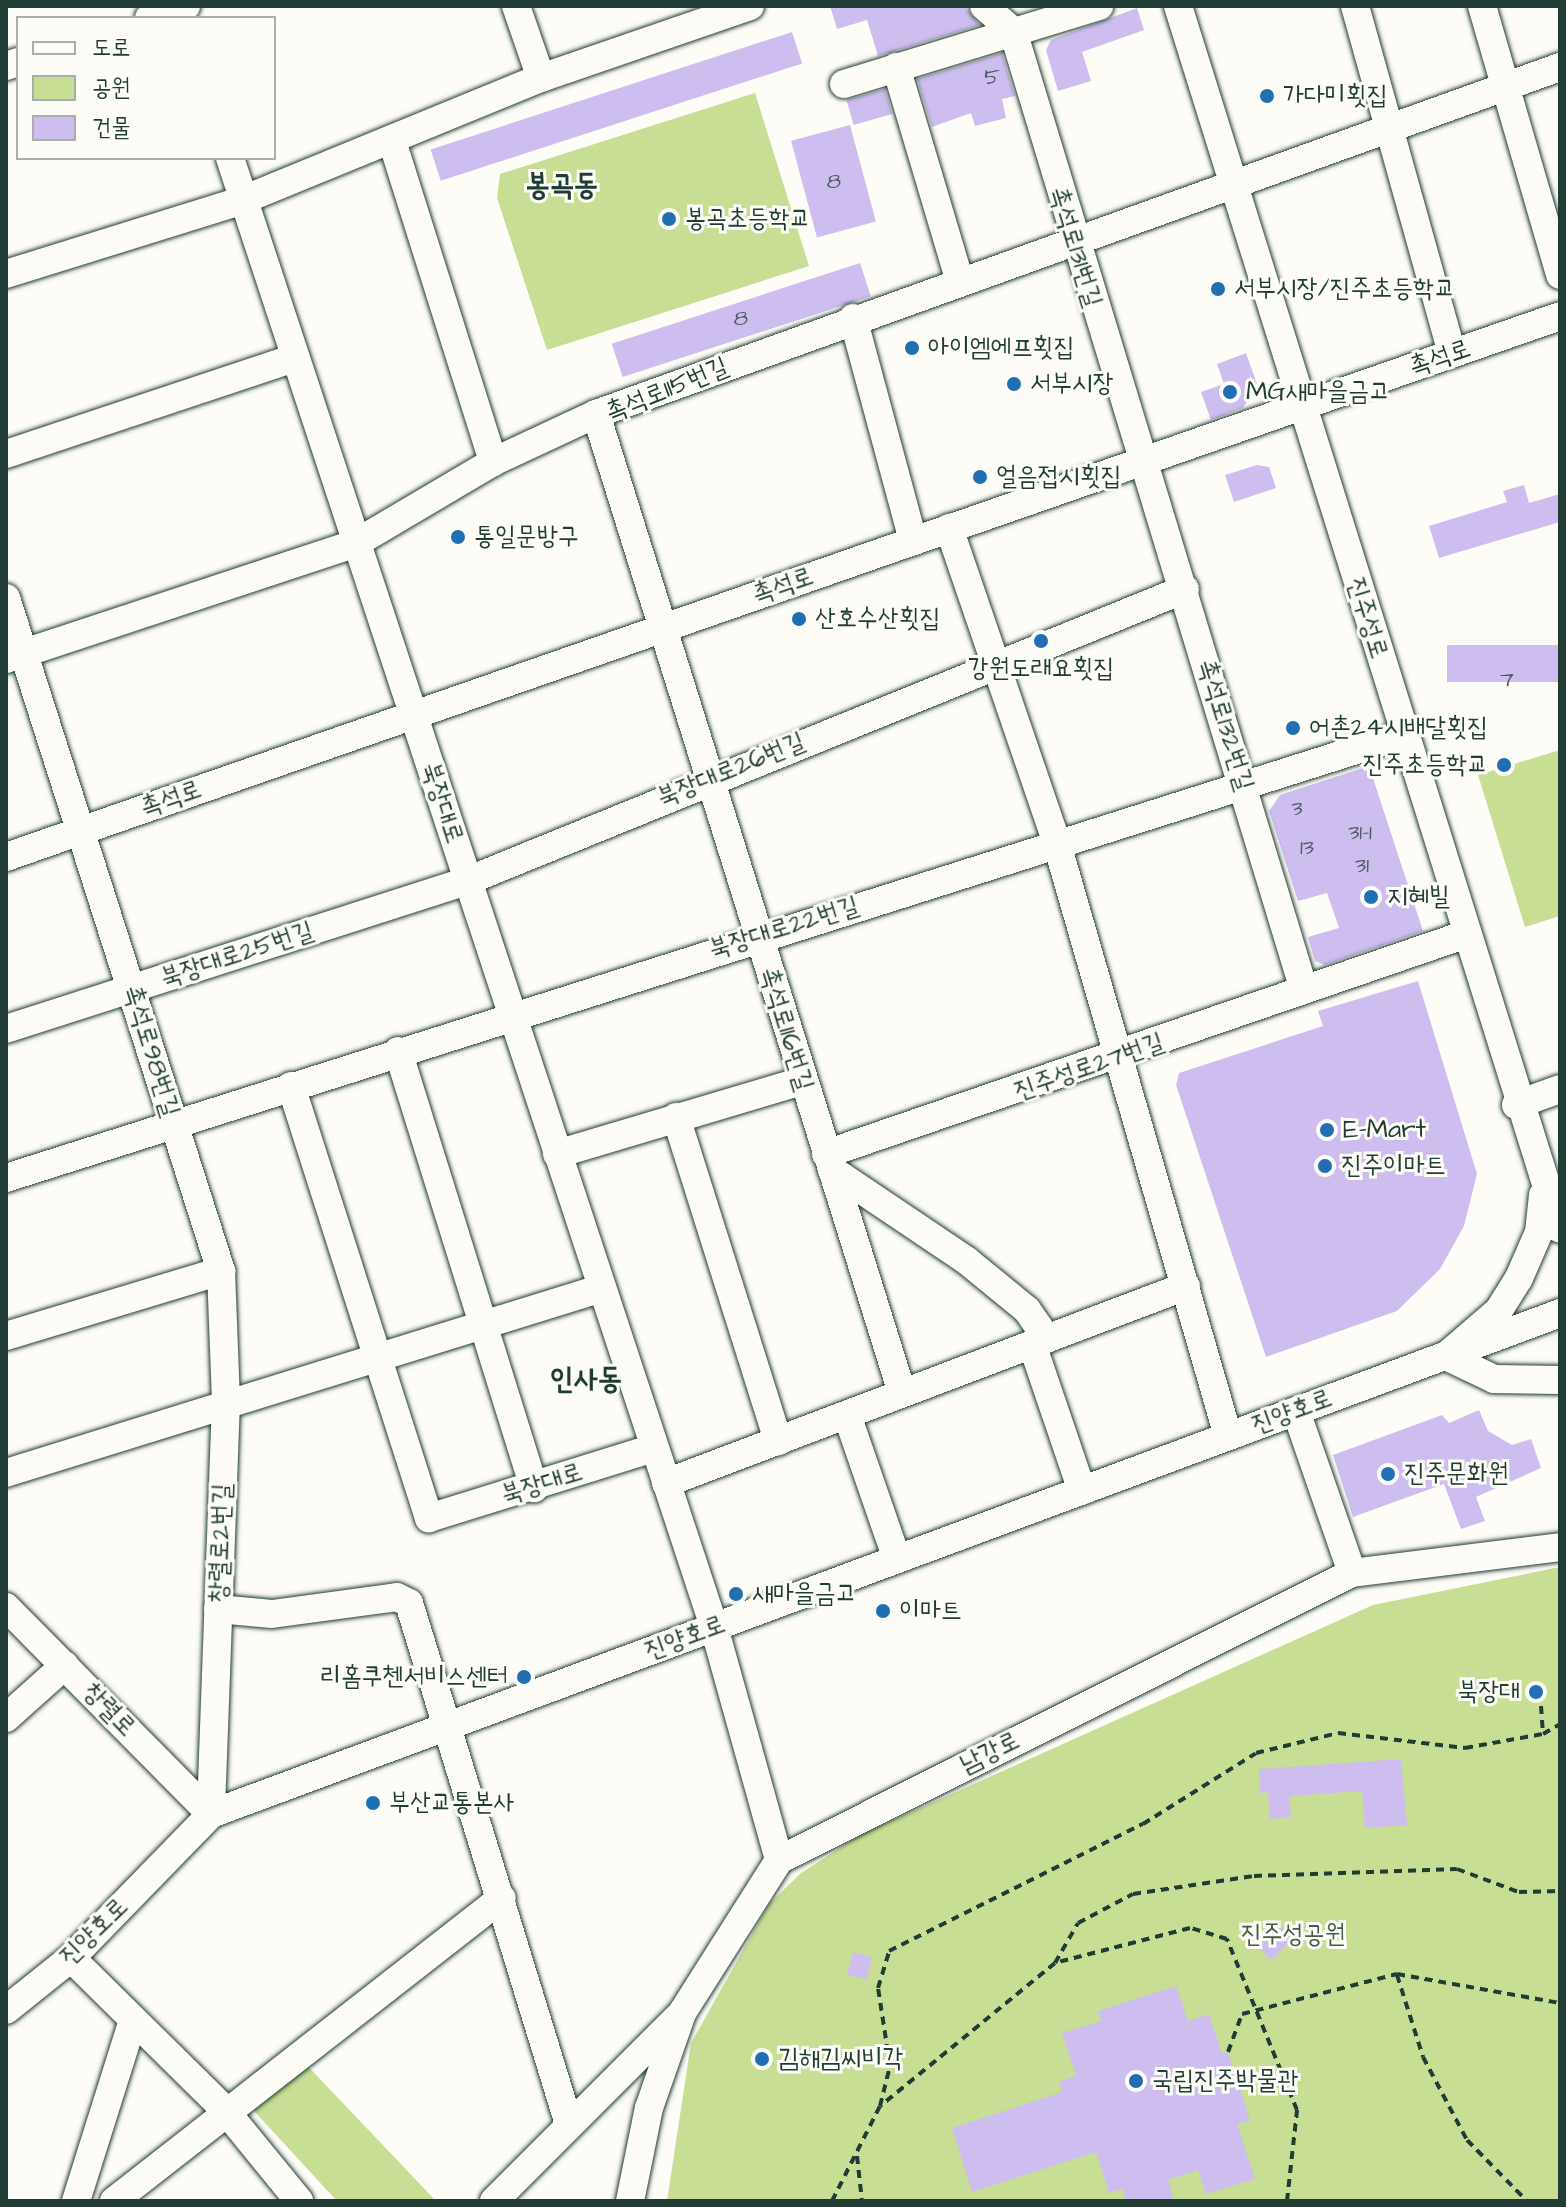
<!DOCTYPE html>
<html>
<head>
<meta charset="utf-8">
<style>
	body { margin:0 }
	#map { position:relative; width:1566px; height:2207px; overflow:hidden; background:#fdfcf7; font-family:"Architects Daughter","Poor Story",sans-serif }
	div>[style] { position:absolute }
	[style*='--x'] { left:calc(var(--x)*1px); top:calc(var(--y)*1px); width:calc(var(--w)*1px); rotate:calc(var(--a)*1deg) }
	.green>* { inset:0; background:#c8de94 }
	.building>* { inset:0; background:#cebeef; transform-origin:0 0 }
	.path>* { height:4px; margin-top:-2px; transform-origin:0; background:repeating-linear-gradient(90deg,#1f3d34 0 8px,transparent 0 14px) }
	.roads { filter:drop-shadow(0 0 2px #1f3d34) drop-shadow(0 0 2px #1f3d34) }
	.minor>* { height:28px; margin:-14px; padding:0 14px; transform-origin:14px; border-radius:14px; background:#fdfcf7 }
	.dots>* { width:22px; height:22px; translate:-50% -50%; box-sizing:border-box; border:4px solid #fdfcf7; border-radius:50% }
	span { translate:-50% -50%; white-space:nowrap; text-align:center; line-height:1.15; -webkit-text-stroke:6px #fdfcf7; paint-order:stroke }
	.number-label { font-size:22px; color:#4b5d63 }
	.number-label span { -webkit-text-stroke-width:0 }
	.poi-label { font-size:26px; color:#1f3d34 }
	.left { translate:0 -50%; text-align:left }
	.right { translate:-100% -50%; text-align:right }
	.street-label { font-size:26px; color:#1f3d34 }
	.park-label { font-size:26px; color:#415d47 }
	.quarter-label { font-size:30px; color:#1f3d34; font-weight:700 }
	.frame { position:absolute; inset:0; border:8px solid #1f3d34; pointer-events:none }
	.legend { position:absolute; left:16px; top:16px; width:260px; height:144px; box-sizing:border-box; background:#fdfcf7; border:2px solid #a4b0a9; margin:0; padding:10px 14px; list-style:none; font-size:24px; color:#1f3d34 }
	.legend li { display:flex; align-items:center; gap:16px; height:40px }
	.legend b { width:40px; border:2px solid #a4b0a9 }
</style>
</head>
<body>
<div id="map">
	<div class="green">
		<div style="clip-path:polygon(755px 93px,809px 266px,547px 350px,497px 198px,500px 174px)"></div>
		<div style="clip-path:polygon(1560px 750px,1560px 916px,1525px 927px,1478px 775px)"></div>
		<div style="clip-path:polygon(1560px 1567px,1560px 2201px,667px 2201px,691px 2043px,769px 1904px,801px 1873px,860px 1835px,1373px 1605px)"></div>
		<div style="clip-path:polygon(300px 2058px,436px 2201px,337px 2201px,254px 2111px,256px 2092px)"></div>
	</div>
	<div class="building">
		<div style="clip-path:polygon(830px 6px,964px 6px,980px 25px,878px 56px,867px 20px,837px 29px)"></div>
		<div style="clip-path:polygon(1137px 8px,1144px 30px,1082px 52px,1091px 81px,1058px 91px,1046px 50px,1051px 40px)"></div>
		<div style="left:792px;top:32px;width:33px;height:380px;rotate:72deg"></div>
		<div style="clip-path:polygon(1002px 53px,1015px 96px,1002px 99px,1006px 118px,975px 126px,971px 113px,932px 127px,917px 79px)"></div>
		<div style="left:885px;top:89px;width:26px;height:40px;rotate:74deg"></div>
		<div style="left:850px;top:125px;width:100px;height:61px;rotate:75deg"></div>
		<div style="left:860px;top:263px;width:35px;height:261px;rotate:72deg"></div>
		<div style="clip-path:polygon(1246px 353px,1257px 384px,1243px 408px,1211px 420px,1201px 392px,1224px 384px,1217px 364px)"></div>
		<div style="clip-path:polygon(1257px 465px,1269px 467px,1276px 488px,1234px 502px,1225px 475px)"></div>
		<div style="clip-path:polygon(1524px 485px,1529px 503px,1560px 494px,1560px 522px,1439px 558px,1429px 526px,1507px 502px,1503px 491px)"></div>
		<div style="left:1560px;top:645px;width:37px;height:113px;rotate:90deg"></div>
		<div style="clip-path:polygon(1369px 766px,1423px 931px,1325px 965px,1315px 961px,1308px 937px,1339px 928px,1327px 893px,1298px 901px,1269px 811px,1280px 795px)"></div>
		<div style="clip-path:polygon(1418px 981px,1477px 1174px,1464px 1226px,1440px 1269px,1397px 1311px,1266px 1357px,1176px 1085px,1179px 1073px,1323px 1026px,1318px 1011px)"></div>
		<div style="clip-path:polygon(1479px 1410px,1488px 1431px,1512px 1445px,1531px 1439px,1541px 1468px,1476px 1497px,1485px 1521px,1461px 1529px,1444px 1484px,1353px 1517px,1333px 1455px,1442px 1415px,1449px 1423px)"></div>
		<div style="clip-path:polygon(1401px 1759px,1407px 1825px,1365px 1828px,1362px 1791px,1289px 1796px,1291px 1817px,1270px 1819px,1268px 1792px,1260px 1793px,1259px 1769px)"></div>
		<div style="left:1275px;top:1921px;width:25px;height:30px;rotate:45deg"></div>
		<div style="left:853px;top:1952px;width:20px;height:23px;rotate:15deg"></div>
		<div style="clip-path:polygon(1176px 1986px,1188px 2021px,1209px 2014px,1222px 2054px,1228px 2052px,1250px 2120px,1237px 2124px,1255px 2179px,1206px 2194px,1198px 2170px,1168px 2180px,1174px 2201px,1126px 2201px,1122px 2189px,1109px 2193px,1096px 2152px,972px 2192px,952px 2128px,1062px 2092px,1059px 2082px,1076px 2076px,1062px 2033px,1101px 2021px,1098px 2011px)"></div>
	</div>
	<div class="path">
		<div style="--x:1541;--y:1706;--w:28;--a:86"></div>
		<div style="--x:1055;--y:1963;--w:46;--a:-60.1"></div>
		<div style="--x:1078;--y:1923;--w:62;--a:-27.8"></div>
		<div style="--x:1133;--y:1894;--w:122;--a:-8.5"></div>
		<div style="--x:1254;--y:1876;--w:203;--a:-2"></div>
		<div style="--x:1457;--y:1869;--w:66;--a:20.4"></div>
		<div style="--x:1519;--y:1892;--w:41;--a:-1.4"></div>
		<div style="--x:1397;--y:1975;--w:86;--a:72.4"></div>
		<div style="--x:1423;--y:2057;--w:94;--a:62.1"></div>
		<div style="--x:1467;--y:2140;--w:86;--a:45.5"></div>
		<div style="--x:1228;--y:2052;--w:40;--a:-69.8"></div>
		<div style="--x:1242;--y:2014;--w:160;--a:-14.5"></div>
		<div style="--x:1397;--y:1974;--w:166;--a:10.1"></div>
		<div style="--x:857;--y:2156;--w:45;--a:83.7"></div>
		<div style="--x:832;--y:2201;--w:106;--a:-63.2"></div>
		<div style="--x:1287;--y:2201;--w:92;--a:-83.7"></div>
		<div style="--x:1297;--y:2110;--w:185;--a:-112.3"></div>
		<div style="--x:1227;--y:1939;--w:39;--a:-163"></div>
		<div style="--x:1190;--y:1928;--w:139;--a:165.5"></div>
		<div style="--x:1055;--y:1963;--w:226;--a:140.7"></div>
		<div style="--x:880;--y:2106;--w:41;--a:-76"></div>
		<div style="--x:890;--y:2066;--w:79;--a:-98.7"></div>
		<div style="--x:878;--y:1988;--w:39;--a:-73"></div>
		<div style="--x:889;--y:1951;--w:284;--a:-26.6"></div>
		<div style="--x:1143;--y:1824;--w:133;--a:-32.1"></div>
		<div style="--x:1256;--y:1753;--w:84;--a:-13.7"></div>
		<div style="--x:1338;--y:1733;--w:128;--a:6.7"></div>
		<div style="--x:1465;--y:1748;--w:79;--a:-10.2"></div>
		<div style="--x:1543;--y:1734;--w:20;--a:-30"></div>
		<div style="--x:1368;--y:2201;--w:12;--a:0"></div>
	</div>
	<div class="roads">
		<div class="minor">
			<div style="--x:516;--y:6;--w:76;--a:70.9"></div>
			<div style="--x:984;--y:6;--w:38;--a:41"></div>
			<div style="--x:1178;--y:6;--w:1281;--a:72.65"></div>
			<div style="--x:1355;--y:6;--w:360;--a:74.4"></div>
			<div style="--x:1482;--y:6;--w:280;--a:73.8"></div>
			<div style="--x:149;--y:18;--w:39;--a:-18"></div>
			<div style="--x:1013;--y:31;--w:1002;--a:73.12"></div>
			<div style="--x:6;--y:66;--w:13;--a:-18"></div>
			<div style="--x:896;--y:67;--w:221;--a:73.4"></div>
			<div style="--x:844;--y:84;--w:267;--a:-17"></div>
			<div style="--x:392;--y:141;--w:337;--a:72.5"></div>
			<div style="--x:230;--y:158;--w:1547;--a:71.76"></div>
			<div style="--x:714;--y:1627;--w:242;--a:74.4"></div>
			<div style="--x:6;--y:274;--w:248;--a:-17.3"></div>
			<div style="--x:243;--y:200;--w:322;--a:-22.3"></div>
			<div style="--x:541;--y:78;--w:221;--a:-19"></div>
			<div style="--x:853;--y:318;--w:231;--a:74.9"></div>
			<div style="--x:596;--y:414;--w:1026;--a:72.64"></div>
			<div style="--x:6;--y:454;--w:305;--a:-18.4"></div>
			<div style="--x:949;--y:528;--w:334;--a:71.1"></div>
			<div style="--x:1057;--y:844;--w:616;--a:73.89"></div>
			<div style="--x:6;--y:598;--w:707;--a:72.28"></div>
			<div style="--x:221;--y:1271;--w:130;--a:87.8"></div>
			<div style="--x:226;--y:1401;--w:413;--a:92.1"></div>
			<div style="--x:6;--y:659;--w:369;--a:-18.3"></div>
			<div style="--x:356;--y:543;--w:159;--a:-30.6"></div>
			<div style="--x:493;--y:462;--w:114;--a:-25"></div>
			<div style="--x:596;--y:414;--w:1025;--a:-19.8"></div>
			<div style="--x:6;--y:857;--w:1645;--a:-19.19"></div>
			<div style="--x:6;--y:1029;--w:484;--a:-17.8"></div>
			<div style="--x:467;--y:881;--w:775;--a:-22.13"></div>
			<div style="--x:398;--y:1051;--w:458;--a:72.7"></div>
			<div style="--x:291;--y:1086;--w:454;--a:72.3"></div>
			<div style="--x:429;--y:1518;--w:236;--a:-17.3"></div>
			<div style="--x:1516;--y:1105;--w:47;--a:-20"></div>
			<div style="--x:676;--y:1117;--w:340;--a:72.5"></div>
			<div style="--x:557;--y:1154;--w:256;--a:-16.6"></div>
			<div style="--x:826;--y:1154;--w:675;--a:-18.95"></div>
			<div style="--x:832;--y:1170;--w:161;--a:33.9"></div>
			<div style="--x:966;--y:1260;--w:79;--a:39.3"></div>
			<div style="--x:1027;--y:1310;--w:35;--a:55"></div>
			<div style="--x:6;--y:1178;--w:1466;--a:-17.59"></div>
			<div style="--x:1543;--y:1195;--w:37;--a:96"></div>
			<div style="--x:1539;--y:1232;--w:50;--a:113.5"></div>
			<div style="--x:1519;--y:1278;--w:39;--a:122"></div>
			<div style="--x:1498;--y:1311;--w:69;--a:139.1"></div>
			<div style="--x:1446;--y:1356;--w:53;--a:25.6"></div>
			<div style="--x:1494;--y:1379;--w:66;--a:0.9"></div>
			<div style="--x:6;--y:1336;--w:225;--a:-16.8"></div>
			<div style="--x:1032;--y:1344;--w:155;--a:71.2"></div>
			<div style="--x:1296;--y:1411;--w:171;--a:70.9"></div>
			<div style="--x:847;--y:1415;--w:152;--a:70.9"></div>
			<div style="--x:6;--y:1473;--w:624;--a:-17.24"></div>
			<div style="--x:666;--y:1483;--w:556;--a:-20.75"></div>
			<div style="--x:6;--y:1607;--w:291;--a:45.3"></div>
			<div style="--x:218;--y:1609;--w:54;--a:5.3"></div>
			<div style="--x:272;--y:1614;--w:126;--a:-7.7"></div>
			<div style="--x:397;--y:1597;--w:13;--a:27"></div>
			<div style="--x:409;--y:1603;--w:542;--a:72.94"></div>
			<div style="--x:6;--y:1718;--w:79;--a:-41.9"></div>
			<div style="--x:71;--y:1958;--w:215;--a:44.6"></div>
			<div style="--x:224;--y:2109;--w:119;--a:50.8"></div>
			<div style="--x:6;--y:2010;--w:83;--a:-38.7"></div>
			<div style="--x:71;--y:1958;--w:201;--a:-45.8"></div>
			<div style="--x:211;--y:1814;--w:1439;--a:-20.37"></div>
			<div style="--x:76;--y:2201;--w:190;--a:-72.5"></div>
			<div style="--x:114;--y:2201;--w:492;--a:-38"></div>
			<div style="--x:494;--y:2201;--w:260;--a:-45"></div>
			<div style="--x:630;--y:2201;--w:95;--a:-78.5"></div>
			<div style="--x:649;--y:2108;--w:101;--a:-70.8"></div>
			<div style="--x:682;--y:2013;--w:181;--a:-57.6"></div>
			<div style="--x:779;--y:1860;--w:641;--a:-26.61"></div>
			<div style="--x:1352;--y:1573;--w:210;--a:-7.1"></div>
		</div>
	</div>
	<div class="dots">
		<div style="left:1267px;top:96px;background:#1f6fb2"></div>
		<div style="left:669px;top:219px;background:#1f6fb2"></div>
		<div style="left:1218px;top:289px;background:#1f6fb2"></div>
		<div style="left:912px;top:348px;background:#1f6fb2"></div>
		<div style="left:1014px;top:384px;background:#1f6fb2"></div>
		<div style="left:1230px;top:392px;background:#1f6fb2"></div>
		<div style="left:980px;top:477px;background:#1f6fb2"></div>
		<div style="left:458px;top:537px;background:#1f6fb2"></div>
		<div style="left:799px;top:619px;background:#1f6fb2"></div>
		<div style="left:1041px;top:641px;background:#1f6fb2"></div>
		<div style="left:1293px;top:728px;background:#1f6fb2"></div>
		<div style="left:1504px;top:765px;background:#1f6fb2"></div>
		<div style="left:1371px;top:897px;background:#1f6fb2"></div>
		<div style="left:1327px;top:1130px;background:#1f6fb2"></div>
		<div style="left:1325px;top:1166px;background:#1f6fb2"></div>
		<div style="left:1388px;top:1474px;background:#1f6fb2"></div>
		<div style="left:736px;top:1594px;background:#1f6fb2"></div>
		<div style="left:883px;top:1611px;background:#1f6fb2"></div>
		<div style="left:524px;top:1677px;background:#1f6fb2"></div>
		<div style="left:1536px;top:1692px;background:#1f6fb2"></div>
		<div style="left:373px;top:1803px;background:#1f6fb2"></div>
		<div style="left:762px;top:2059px;background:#1f6fb2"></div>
		<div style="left:1136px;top:2081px;background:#1f6fb2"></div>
	</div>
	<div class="number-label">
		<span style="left:992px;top:78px">5</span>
		<span style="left:834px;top:182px">8</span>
		<span style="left:741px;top:319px">8</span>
		<span style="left:1507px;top:680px">7</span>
		<span style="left:1297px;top:809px">3</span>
		<span style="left:1360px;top:833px">31-1</span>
		<span style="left:1307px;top:848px">13</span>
		<span style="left:1362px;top:866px">31</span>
	</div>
	<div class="poi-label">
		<span class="left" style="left:1283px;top:96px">가다미횟집</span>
		<span class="left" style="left:685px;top:219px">봉곡초등학교</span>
		<span class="left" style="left:1234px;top:289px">서부시장/진주초등학교</span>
		<span class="left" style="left:928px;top:348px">아이엠에프횟집</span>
		<span class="left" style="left:1030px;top:384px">서부시장</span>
		<span class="left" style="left:1246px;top:392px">MG새마을금고</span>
		<span class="left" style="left:996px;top:477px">얼음접시횟집</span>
		<span class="left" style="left:474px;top:537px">통일문방구</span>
		<span class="left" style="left:815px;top:619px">산호수산횟집</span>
		<span style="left:1041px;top:669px">강원도래요횟집</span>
		<span class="left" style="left:1309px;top:728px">어촌24시배달횟집</span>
		<span class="right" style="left:1488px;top:765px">진주초등학교</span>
		<span class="left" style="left:1387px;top:897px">지혜빌</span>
		<span class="left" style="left:1343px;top:1130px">E-Mart</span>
		<span class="left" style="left:1341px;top:1166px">진주이마트</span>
		<span class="left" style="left:1404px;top:1474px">진주문화원</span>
		<span class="left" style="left:752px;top:1594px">새마을금고</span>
		<span class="left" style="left:899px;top:1611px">이마트</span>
		<span class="right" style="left:508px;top:1677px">리홈쿠첸서비스센터</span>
		<span class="right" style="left:1520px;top:1692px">북장대</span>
		<span class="left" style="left:389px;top:1803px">부산교통본사</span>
		<span class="left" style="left:778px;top:2059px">김해김씨비각</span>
		<span class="left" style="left:1152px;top:2081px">국립진주박물관</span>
	</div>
	<div class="street-label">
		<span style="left:1075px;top:247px;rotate:73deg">촉석로131번길</span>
		<span style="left:1440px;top:358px;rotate:-19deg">촉석로</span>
		<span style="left:667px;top:390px;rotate:-22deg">촉석로115번길</span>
		<span style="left:783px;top:586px;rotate:-19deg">촉석로</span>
		<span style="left:1367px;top:618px;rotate:73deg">진주성로</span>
		<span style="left:1225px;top:725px;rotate:73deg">촉석로132번길</span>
		<span style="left:731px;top:770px;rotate:-22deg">북장대로26번길</span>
		<span style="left:171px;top:799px;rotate:-19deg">촉석로</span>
		<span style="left:442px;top:803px;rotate:72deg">북장대로</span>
		<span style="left:784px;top:928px;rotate:-17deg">북장대로22번길</span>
		<span style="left:237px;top:955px;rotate:-18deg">북장대로25번길</span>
		<span style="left:786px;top:1029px;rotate:73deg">촉석로116번길</span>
		<span style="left:151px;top:1051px;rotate:73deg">촉석로98번길</span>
		<span style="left:1089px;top:1067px;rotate:-19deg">진주성로27번길</span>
		<span style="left:1292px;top:1412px;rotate:-20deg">진양호로</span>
		<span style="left:542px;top:1484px;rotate:-17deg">북장대로</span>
		<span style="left:221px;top:1543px;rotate:-88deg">창렬로2번길</span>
		<span style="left:685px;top:1638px;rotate:-20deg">진양호로</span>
		<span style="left:109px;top:1710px;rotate:46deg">창렬로</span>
		<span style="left:990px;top:1753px;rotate:-26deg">남강로</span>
		<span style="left:94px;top:1932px;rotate:-44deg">진양호로</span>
	</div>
	<div class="park-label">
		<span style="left:1293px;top:1935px">진주성공원</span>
	</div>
	<div class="quarter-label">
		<span style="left:562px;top:185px">봉곡동</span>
		<span style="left:586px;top:1379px">인사동</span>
	</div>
	<div class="frame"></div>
	<ul class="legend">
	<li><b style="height:10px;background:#fdfcf7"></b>도로</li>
	<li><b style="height:22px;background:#c8de94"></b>공원</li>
	<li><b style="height:22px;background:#cebeef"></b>건물</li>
	</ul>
</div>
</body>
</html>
